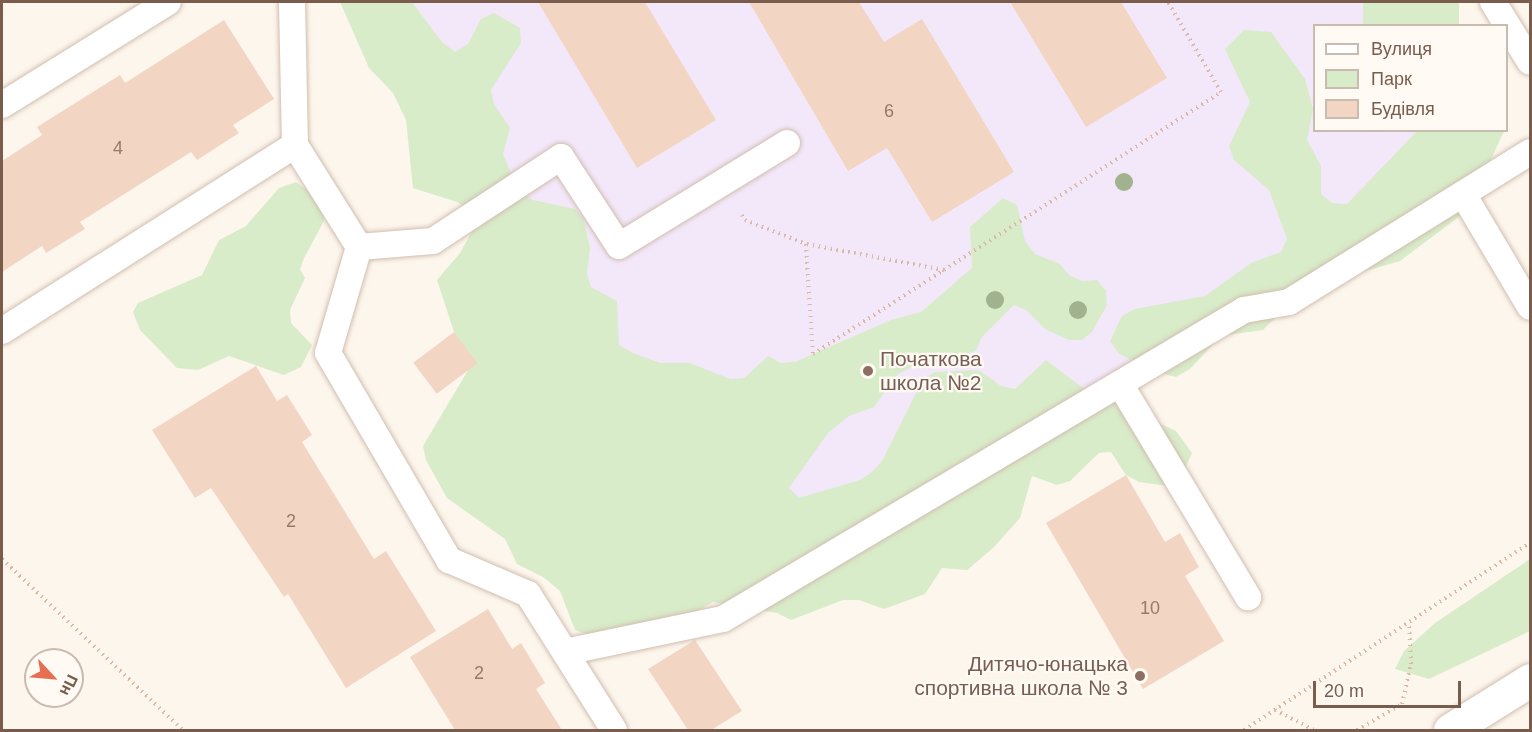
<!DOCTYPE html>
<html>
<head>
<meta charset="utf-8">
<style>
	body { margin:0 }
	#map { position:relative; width:1532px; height:732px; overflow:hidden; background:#fdf6ec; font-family:Helvetica,sans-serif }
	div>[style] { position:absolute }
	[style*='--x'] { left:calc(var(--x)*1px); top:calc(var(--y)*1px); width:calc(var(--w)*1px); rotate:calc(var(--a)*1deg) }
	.education>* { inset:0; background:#f3e8fa }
	.green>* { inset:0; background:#d8ecc9; transform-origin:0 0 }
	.building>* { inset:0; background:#f3d5c3; transform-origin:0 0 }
	.path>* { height:4px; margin-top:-2px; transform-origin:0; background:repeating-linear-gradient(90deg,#d9b8a5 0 1.5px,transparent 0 6px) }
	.roads { filter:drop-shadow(0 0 2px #d1beb0) drop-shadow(0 0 2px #d1beb0) }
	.lane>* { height:26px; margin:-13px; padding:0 13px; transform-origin:13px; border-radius:13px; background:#fff }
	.street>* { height:33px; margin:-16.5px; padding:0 16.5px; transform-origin:16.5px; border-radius:16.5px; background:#fff }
	.trees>* { width:18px; height:18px; margin:-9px; border-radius:50%; background:#a0b28e }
	.dots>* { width:16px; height:16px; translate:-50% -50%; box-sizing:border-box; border:3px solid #fffaf3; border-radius:50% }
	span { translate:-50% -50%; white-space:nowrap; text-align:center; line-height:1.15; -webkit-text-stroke:4.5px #fffaf3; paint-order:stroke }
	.number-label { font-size:18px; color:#987a6a }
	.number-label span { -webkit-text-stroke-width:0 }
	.education-label { font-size:21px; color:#785e54 }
	.left { translate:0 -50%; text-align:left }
	.right { translate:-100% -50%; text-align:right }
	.frame { position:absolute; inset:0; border:3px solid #7a5c4d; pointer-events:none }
	.legend { position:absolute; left:1313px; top:24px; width:195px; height:108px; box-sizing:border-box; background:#fffaf3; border:2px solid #cabbb1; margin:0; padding:8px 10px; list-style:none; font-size:18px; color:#7a5c4d }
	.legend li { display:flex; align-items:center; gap:12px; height:30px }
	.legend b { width:30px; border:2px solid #cabbb1 }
	.north { position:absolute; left:24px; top:648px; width:60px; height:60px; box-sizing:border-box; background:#fffaf3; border:2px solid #cabbb1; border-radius:50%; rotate:116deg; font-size:16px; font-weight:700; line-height:24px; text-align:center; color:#7a5c4d }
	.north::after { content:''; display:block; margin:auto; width:21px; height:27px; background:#e76f51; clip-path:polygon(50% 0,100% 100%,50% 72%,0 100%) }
	.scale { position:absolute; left:1313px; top:681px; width:148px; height:27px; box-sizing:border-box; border:3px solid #7a5c4d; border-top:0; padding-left:8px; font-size:18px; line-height:21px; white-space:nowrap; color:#7a5c4d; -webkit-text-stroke:4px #fffaf3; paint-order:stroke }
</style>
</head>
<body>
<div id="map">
	<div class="education">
		<div style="clip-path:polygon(375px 2px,1405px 2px,1420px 25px,1314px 26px,1314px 130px,1487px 130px,761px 605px)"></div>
	</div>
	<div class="green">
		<div style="clip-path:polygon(340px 2px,412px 2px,442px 42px,455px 52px,468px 44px,481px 19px,494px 13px,520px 28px,521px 43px,491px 90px,494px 104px,510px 128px,503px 154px,519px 193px,533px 200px,575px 209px,584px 220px,590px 248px,587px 274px,591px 287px,617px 301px,619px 345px,633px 353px,660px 363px,690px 363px,730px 379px,744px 378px,768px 356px,781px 363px,795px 362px,891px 320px,921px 312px,972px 268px,970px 227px,1003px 198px,1017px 205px,1025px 241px,1035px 254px,1060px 264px,1069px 275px,1082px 281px,1097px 280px,1106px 291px,1107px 305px,1092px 332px,1082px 340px,1069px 340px,1045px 329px,1026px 310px,1014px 305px,982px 337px,976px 350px,950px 362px,922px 362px,898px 374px,874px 407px,849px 416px,828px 433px,789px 488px,799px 498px,860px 480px,872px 472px,882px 461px,923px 379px,935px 372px,979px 370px,1001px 386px,1015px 389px,1046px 360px,1083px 388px,1176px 431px,1192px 453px,1180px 480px,1169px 486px,1139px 482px,1126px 475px,1111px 452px,1099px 453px,1070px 481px,1057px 485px,1032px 476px,1020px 518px,994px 547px,967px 570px,942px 568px,925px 594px,884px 609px,859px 600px,843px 600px,791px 620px,777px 613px,713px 602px,652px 638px,589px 635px,575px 630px,560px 591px,543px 577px,517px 564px,505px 539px,447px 498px,426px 460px,423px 446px,467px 372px,468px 356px,454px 332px,437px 280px,460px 253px,480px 217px,457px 202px,413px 188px,406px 120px,393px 93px,369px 68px)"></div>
		<div style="left:1363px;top:2px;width:96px;height:25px"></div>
		<div style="clip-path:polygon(1244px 30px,1271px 32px,1305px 79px,1313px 109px,1307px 140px,1321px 166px,1321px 194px,1332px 203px,1347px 204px,1417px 131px,1504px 131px,1468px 210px,1400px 261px,1306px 288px,1263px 330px,1221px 336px,1190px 369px,1176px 377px,1160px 373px,1119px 354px,1110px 341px,1122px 316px,1135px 309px,1205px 296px,1251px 263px,1281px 252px,1287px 239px,1269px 190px,1234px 160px,1229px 146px,1250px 102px,1225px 49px)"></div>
		<div style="clip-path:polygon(296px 182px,322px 201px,325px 211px,324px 221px,304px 258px,300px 269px,305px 278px,290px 310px,291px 323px,312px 345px,301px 367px,284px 375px,229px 356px,198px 370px,177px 368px,140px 330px,133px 312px,138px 303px,202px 275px,219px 240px,246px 226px,279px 188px)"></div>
		<div style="clip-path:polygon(1530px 559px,1530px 631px,1429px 679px,1395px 669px,1404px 651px,1435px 623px)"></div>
	</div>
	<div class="building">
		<div style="clip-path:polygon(538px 2px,645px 2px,716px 120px,637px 168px)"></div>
		<div style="clip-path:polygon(749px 2px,859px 2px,884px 42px,922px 19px,1014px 172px,932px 222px,887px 148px,848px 171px)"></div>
		<div style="clip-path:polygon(1010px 2px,1121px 2px,1167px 78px,1086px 127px)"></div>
		<div style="clip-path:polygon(224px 20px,274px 99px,233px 125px,239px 133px,197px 160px,191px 152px,80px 222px,85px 229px,46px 253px,42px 246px,2px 272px,2px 161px,42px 135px,37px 127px,120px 75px,125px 83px)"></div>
		<div style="left:454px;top:332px;width:39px;height:51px;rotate:53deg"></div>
		<div style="clip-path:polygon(256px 366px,277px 401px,287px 395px,312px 435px,302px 442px,374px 559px,386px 551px,436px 631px,346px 688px,288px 594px,284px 597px,211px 488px,195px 498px,152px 430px)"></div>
		<div style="clip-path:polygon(1126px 475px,1165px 542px,1180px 533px,1199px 567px,1185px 576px,1224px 641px,1143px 689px,1046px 523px)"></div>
		<div style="clip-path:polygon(488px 609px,512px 649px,521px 643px,545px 683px,536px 689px,562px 730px,455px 730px,410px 657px)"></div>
		<div style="clip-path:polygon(695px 640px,742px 711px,711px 730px,688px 730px,648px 669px)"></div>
	</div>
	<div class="path">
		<div style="--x:742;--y:215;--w:6;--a:59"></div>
		<div style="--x:745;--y:220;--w:66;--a:21.5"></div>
		<div style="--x:944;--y:270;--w:140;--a:-169.3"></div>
		<div style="--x:806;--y:244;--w:110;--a:86.4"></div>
		<div style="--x:813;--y:354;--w:156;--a:-32.7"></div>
		<div style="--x:944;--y:270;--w:329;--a:-32.7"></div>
		<div style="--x:1221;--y:92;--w:104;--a:-120.5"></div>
		<div style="--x:2;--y:559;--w:249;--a:43.4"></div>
		<div style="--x:1275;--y:710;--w:44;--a:27.1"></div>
		<div style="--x:1244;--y:730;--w:342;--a:-33.2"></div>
		<div style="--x:1357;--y:730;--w:52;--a:-30"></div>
		<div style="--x:1402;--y:704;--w:41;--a:-77.3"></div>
		<div style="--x:1411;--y:664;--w:41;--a:-92.8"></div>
	</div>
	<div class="roads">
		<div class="lane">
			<div style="--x:292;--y:2;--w:143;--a:88.8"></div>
			<div style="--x:1493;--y:2;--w:70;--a:58.3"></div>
			<div style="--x:2;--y:105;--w:195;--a:-31.8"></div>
			<div style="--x:1463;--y:194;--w:131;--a:59.3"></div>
			<div style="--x:359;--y:247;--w:74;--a:-4.6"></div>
			<div style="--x:433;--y:241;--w:153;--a:-33.3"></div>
			<div style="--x:561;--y:157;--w:106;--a:56.9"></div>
			<div style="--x:619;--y:246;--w:197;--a:-31.5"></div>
			<div style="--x:2;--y:331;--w:347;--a:-32.4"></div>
			<div style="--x:295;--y:145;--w:120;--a:57.9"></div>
			<div style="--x:359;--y:247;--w:110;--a:106.3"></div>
			<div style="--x:328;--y:353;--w:240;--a:59.7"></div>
			<div style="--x:449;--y:560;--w:86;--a:23.3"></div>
			<div style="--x:528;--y:594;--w:161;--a:57.7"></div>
			<div style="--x:1120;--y:384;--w:249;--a:59"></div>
			<div style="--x:565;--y:652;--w:161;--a:-11.8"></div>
			<div style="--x:723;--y:619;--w:606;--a:-30.67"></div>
			<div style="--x:1244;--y:310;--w:46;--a:-10.1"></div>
			<div style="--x:1289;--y:302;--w:284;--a:-31.9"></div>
		</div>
		<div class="street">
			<div style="--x:1450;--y:730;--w:94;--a:-32"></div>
		</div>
	</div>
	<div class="trees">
		<div style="left:1124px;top:182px"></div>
		<div style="left:995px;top:300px"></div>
		<div style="left:1078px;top:310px"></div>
	</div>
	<div class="dots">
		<div style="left:868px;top:371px;background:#8d6e63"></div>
		<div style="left:1140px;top:676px;background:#8d6e63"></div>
	</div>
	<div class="number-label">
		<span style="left:889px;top:111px">6</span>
		<span style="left:118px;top:148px">4</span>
		<span style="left:291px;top:521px">2</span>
		<span style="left:1150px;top:608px">10</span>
		<span style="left:479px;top:673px">2</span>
	</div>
	<div class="education-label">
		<span class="left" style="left:880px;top:371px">Початкова<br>школа №2</span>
		<span class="right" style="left:1128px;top:676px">Дитячо-юнацька<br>спортивна школа № 3</span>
	</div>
	<div class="frame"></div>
	<ul class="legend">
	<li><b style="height:8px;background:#fff"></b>Вулиця</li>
	<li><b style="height:16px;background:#d8ecc9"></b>Парк</li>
	<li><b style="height:16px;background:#f3d5c3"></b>Будівля</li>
	</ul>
	<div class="north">Пн</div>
	<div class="scale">20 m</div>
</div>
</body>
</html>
